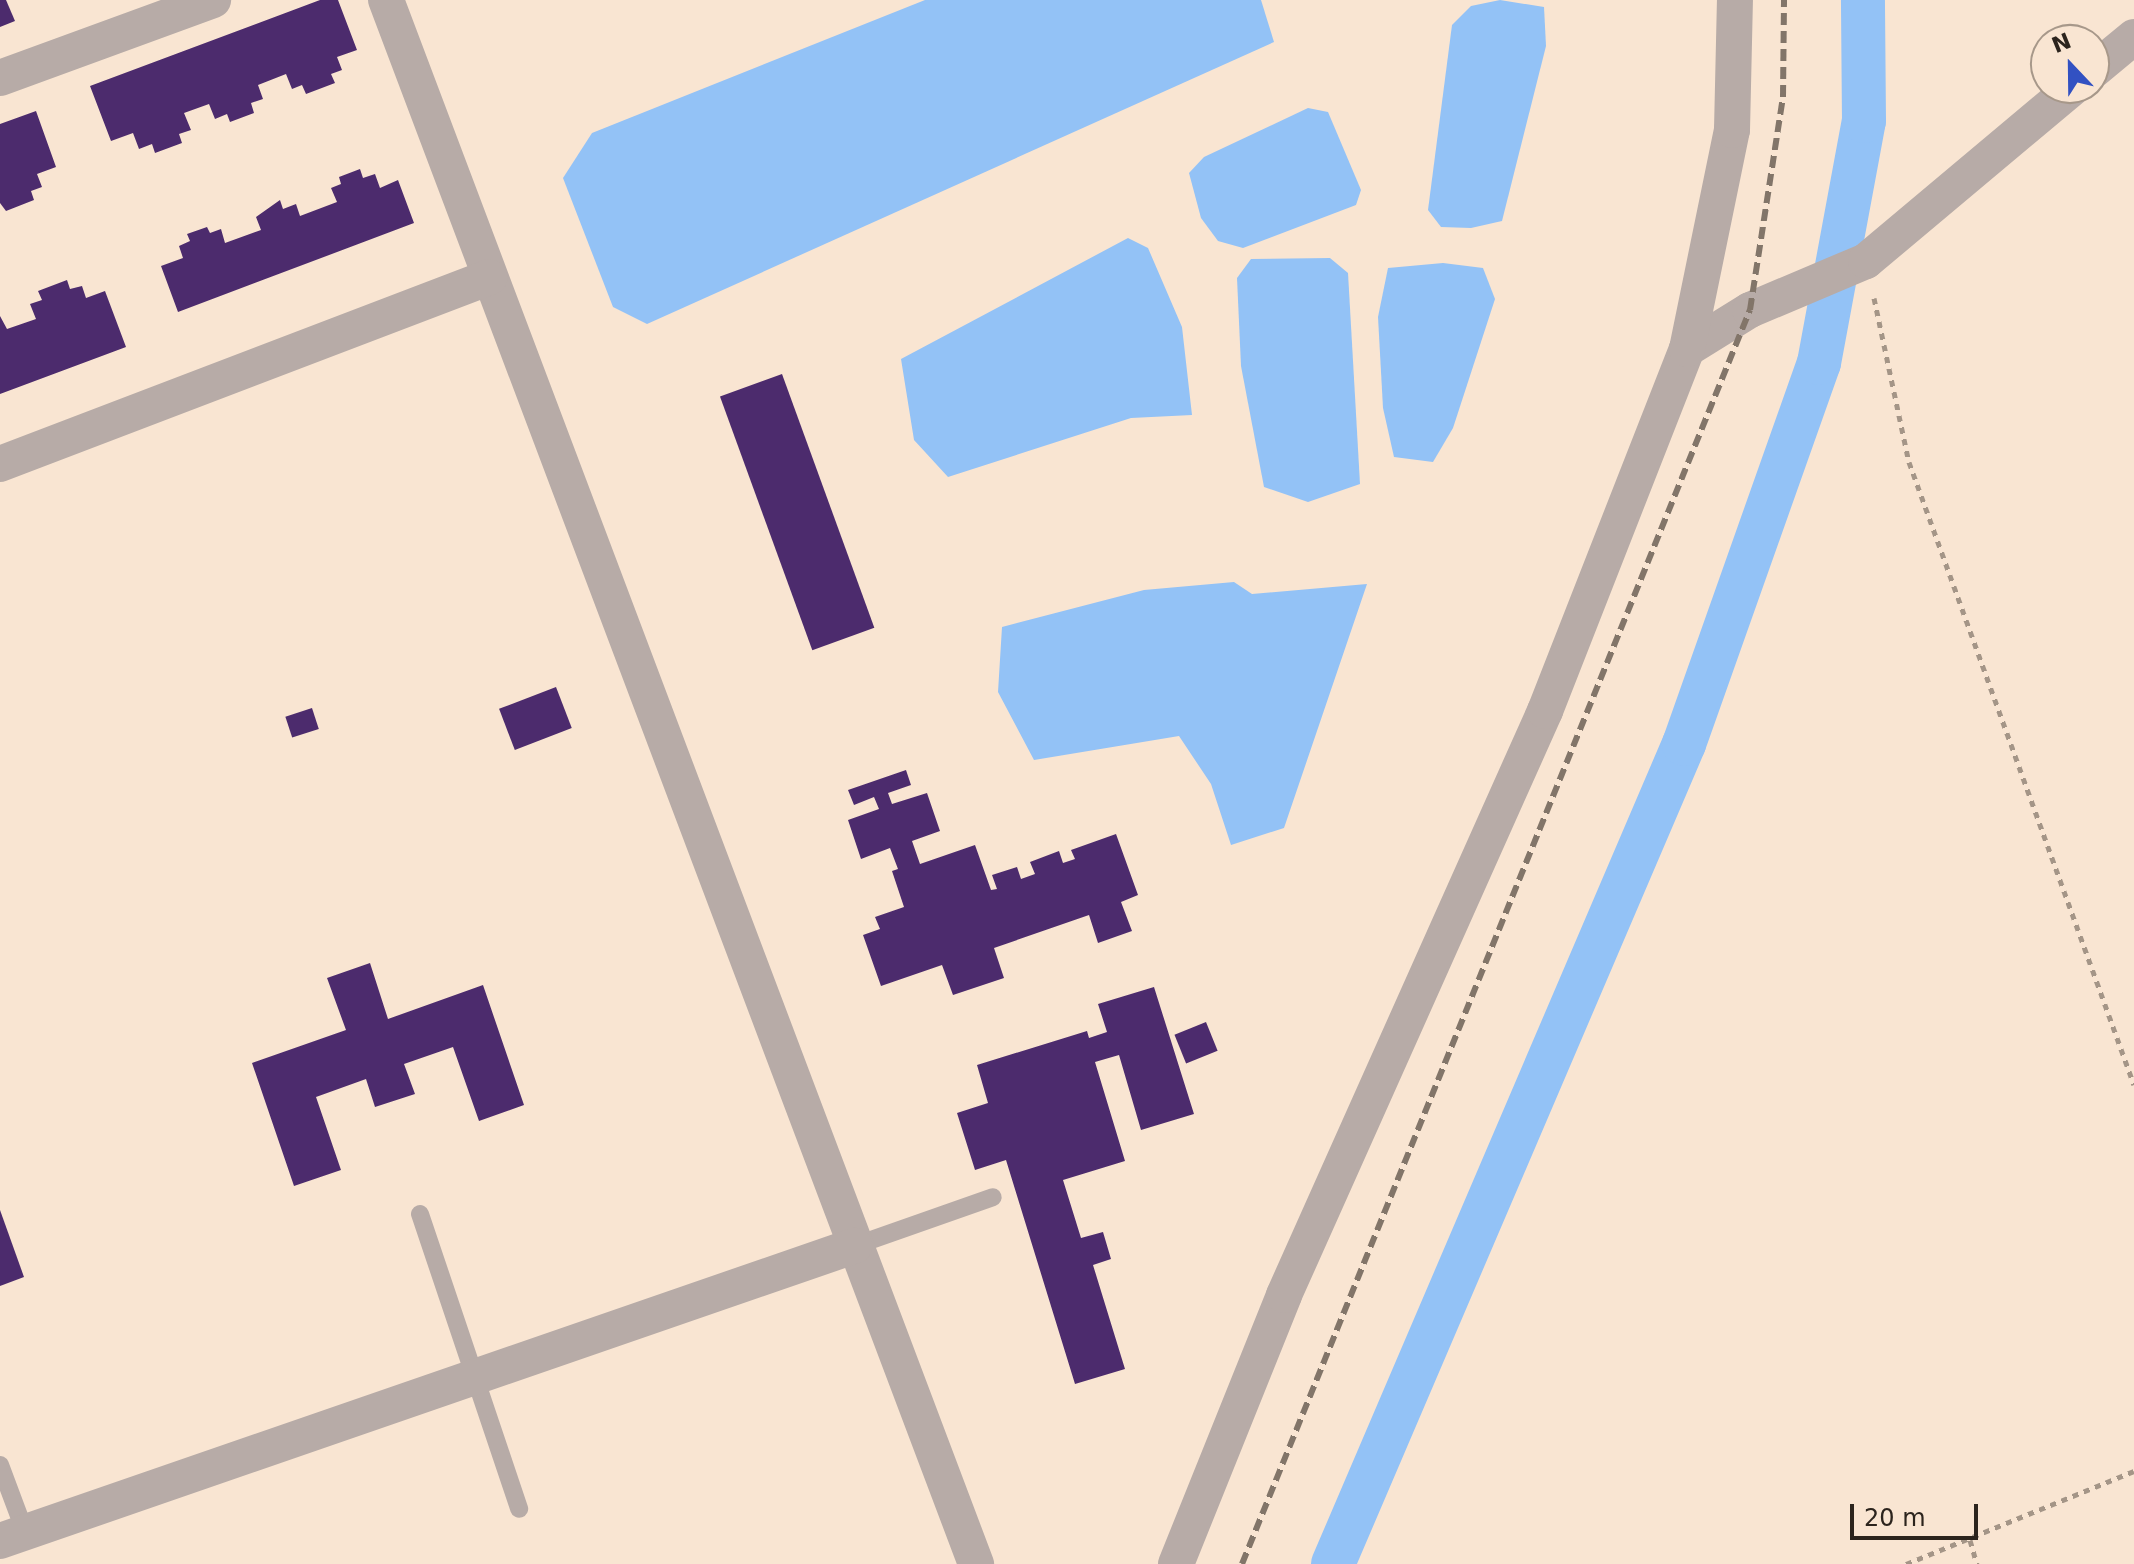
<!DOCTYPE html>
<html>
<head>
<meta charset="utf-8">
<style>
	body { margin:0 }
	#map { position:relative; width:2134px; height:1564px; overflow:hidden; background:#f9e5d2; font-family:"DejaVu Sans",sans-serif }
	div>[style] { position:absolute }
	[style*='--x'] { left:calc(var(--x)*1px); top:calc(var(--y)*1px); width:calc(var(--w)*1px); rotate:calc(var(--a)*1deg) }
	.water>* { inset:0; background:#93c2f6 }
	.canal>* { height:44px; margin:-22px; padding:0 22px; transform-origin:22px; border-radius:22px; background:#93c2f6 }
	.building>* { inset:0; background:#4c2b6d; transform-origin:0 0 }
	.path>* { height:5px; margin-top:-2.5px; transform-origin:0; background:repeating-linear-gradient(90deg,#a49587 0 6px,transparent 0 12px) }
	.lane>* { height:18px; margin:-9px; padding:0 9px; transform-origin:9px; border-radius:9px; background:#b7aba7 }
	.street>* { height:36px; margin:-18px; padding:0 18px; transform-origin:18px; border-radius:18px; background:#b7aba7 }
	.rail>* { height:6px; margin-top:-3px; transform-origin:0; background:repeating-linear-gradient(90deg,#827569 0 12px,transparent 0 18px) }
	span { translate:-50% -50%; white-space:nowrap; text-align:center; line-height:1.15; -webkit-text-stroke:8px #f9e5d2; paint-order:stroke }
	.north { position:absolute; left:2030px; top:24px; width:80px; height:80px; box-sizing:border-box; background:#f9e5d2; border:2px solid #a7988a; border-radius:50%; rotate:338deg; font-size:22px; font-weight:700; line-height:32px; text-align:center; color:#2c241d }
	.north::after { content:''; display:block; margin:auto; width:28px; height:36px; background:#3251c2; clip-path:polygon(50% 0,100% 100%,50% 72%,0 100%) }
	.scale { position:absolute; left:1850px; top:1504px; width:128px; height:36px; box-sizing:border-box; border:4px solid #2c241d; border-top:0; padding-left:10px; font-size:24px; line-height:28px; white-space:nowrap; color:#2c241d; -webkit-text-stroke:6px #f9e5d2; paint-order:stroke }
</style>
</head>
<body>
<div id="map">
	<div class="water">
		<div style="clip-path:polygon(925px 0,1261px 0,1274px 42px,647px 324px,613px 307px,563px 178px,592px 133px)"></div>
		<div style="clip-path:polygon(1500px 0,1544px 7px,1546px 46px,1502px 221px,1471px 228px,1441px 227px,1428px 210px,1452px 25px,1471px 6px)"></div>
		<div style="clip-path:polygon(1308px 108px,1328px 112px,1361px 190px,1356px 205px,1243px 248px,1218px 241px,1201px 218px,1189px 173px,1204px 157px)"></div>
		<div style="clip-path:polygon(1128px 238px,1148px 248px,1182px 327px,1192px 415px,1131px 418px,948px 477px,914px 440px,901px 359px)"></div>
		<div style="clip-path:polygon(1330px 258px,1348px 273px,1360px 484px,1308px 502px,1264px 487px,1241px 366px,1237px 278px,1251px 259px)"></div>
		<div style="clip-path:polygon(1443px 263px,1483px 268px,1495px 299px,1453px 428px,1433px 462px,1394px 457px,1383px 408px,1378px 317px,1388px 268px)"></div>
		<div style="clip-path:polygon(1234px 582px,1252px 594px,1367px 584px,1284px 828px,1231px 845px,1211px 784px,1179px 736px,1034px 760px,998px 692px,1002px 627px,1144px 590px)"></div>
	</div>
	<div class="canal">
		<div style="--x:1333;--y:1564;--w:892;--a:-66.83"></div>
		<div style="--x:1684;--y:744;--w:404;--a:-70.5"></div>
		<div style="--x:1819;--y:363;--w:246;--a:-79.5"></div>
		<div style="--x:1864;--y:121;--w:121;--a:-90.5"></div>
	</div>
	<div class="building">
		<div style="clip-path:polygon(0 0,6px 0,15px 21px,0 27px)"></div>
		<div style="clip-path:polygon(320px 0,338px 0,357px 50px,337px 57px,342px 70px,331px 74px,335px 83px,306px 94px,302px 85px,292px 89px,286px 74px,258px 85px,263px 99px,251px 103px,254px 113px,230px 122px,227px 114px,215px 119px,209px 104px,184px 113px,191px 130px,179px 134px,182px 143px,155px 153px,152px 144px,139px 149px,133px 133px,111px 141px,90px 86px)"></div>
		<div style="clip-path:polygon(36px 111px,56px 167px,37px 174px,42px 187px,31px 191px,34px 200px,6px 211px,0 203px,0 124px)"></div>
		<div style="clip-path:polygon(360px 169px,363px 178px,375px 174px,380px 188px,398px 180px,414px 223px,178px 312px,161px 266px,183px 258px,179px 246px,190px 241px,187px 234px,207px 227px,210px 233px,221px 229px,225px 243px,261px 230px,256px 217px,280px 200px,283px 209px,296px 204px,300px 216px,337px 202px,331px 188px,341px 184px,339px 177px)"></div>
		<div style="clip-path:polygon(67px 280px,70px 289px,82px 286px,86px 298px,105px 291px,126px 347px,0 394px,0 316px,7px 329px,36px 319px,30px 304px,42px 300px,38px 291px)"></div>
		<div style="left:782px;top:374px;width:270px;height:66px;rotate:70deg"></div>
		<div style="left:556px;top:687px;width:44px;height:61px;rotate:69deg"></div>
		<div style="left:312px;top:708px;width:22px;height:28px;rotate:72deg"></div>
		<div style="clip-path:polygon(906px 770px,911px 785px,888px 793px,892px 804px,927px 793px,940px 831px,912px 841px,920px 864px,975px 845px,991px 890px,997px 889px,992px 875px,1017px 867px,1021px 879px,1035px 874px,1030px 862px,1059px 851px,1063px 863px,1075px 859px,1071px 850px,1116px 834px,1138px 895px,1121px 902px,1132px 931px,1098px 943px,1089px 915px,994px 948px,1004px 978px,953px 995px,942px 965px,881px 986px,863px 935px,880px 929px,875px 917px,904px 907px,892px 871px,898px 869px,890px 848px,861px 859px,848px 820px,879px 809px,874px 797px,854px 805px,848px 790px)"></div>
		<div style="clip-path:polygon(370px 963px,388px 1019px,483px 985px,524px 1105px,479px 1121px,453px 1047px,404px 1064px,415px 1094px,375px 1107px,366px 1079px,316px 1097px,341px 1170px,294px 1186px,252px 1063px,346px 1030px,327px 978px)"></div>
		<div style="clip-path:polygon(1154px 987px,1194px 1114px,1141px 1130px,1119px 1055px,1095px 1062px,1125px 1161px,1063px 1180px,1081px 1238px,1103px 1232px,1111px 1259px,1093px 1265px,1125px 1369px,1075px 1384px,1006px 1160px,975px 1170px,957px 1113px,988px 1103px,977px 1065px,1087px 1031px,1089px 1038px,1107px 1032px,1098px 1004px)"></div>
		<div style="left:1206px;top:1022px;width:31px;height:34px;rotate:68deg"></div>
		<div style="clip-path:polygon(0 1210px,24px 1277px,0 1286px)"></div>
	</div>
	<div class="path">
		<div style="--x:1874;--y:298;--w:168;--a:78"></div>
		<div style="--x:1909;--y:462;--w:662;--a:70.14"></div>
		<div style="--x:1970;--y:1540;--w:25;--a:74"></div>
		<div style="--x:1906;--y:1564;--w:246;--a:-22.2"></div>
	</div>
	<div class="lane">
		<div style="--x:420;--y:1214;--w:311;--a:71.4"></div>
		<div style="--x:854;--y:1246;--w:147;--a:-19.4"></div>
		<div style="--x:0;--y:1465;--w:72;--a:69.5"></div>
	</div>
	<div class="street">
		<div style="--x:386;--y:0;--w:1672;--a:69.33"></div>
		<div style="--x:2094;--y:70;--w:52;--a:-39.5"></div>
		<div style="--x:0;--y:78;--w:227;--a:-20.1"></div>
		<div style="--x:1687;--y:349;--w:74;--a:-31.8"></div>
		<div style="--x:1750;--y:310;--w:126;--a:-22.9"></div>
		<div style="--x:1866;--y:261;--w:269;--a:-40"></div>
		<div style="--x:0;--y:464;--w:524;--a:-20.89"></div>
		<div style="--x:0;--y:1541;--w:904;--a:-19.06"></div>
		<div style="--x:1176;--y:1564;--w:290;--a:-68.1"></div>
		<div style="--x:1284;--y:1295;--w:640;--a:-65.92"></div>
		<div style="--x:1545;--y:711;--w:389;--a:-68.6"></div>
		<div style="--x:1687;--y:349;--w:224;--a:-78.4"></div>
		<div style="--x:1732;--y:130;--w:130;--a:-88.7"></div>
	</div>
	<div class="rail">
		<div style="--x:1242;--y:1564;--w:1353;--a:-67.95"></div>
		<div style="--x:1750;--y:310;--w:216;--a:-81.2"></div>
		<div style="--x:1783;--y:97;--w:97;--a:-89.4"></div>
	</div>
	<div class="north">N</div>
	<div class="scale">20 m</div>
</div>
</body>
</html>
